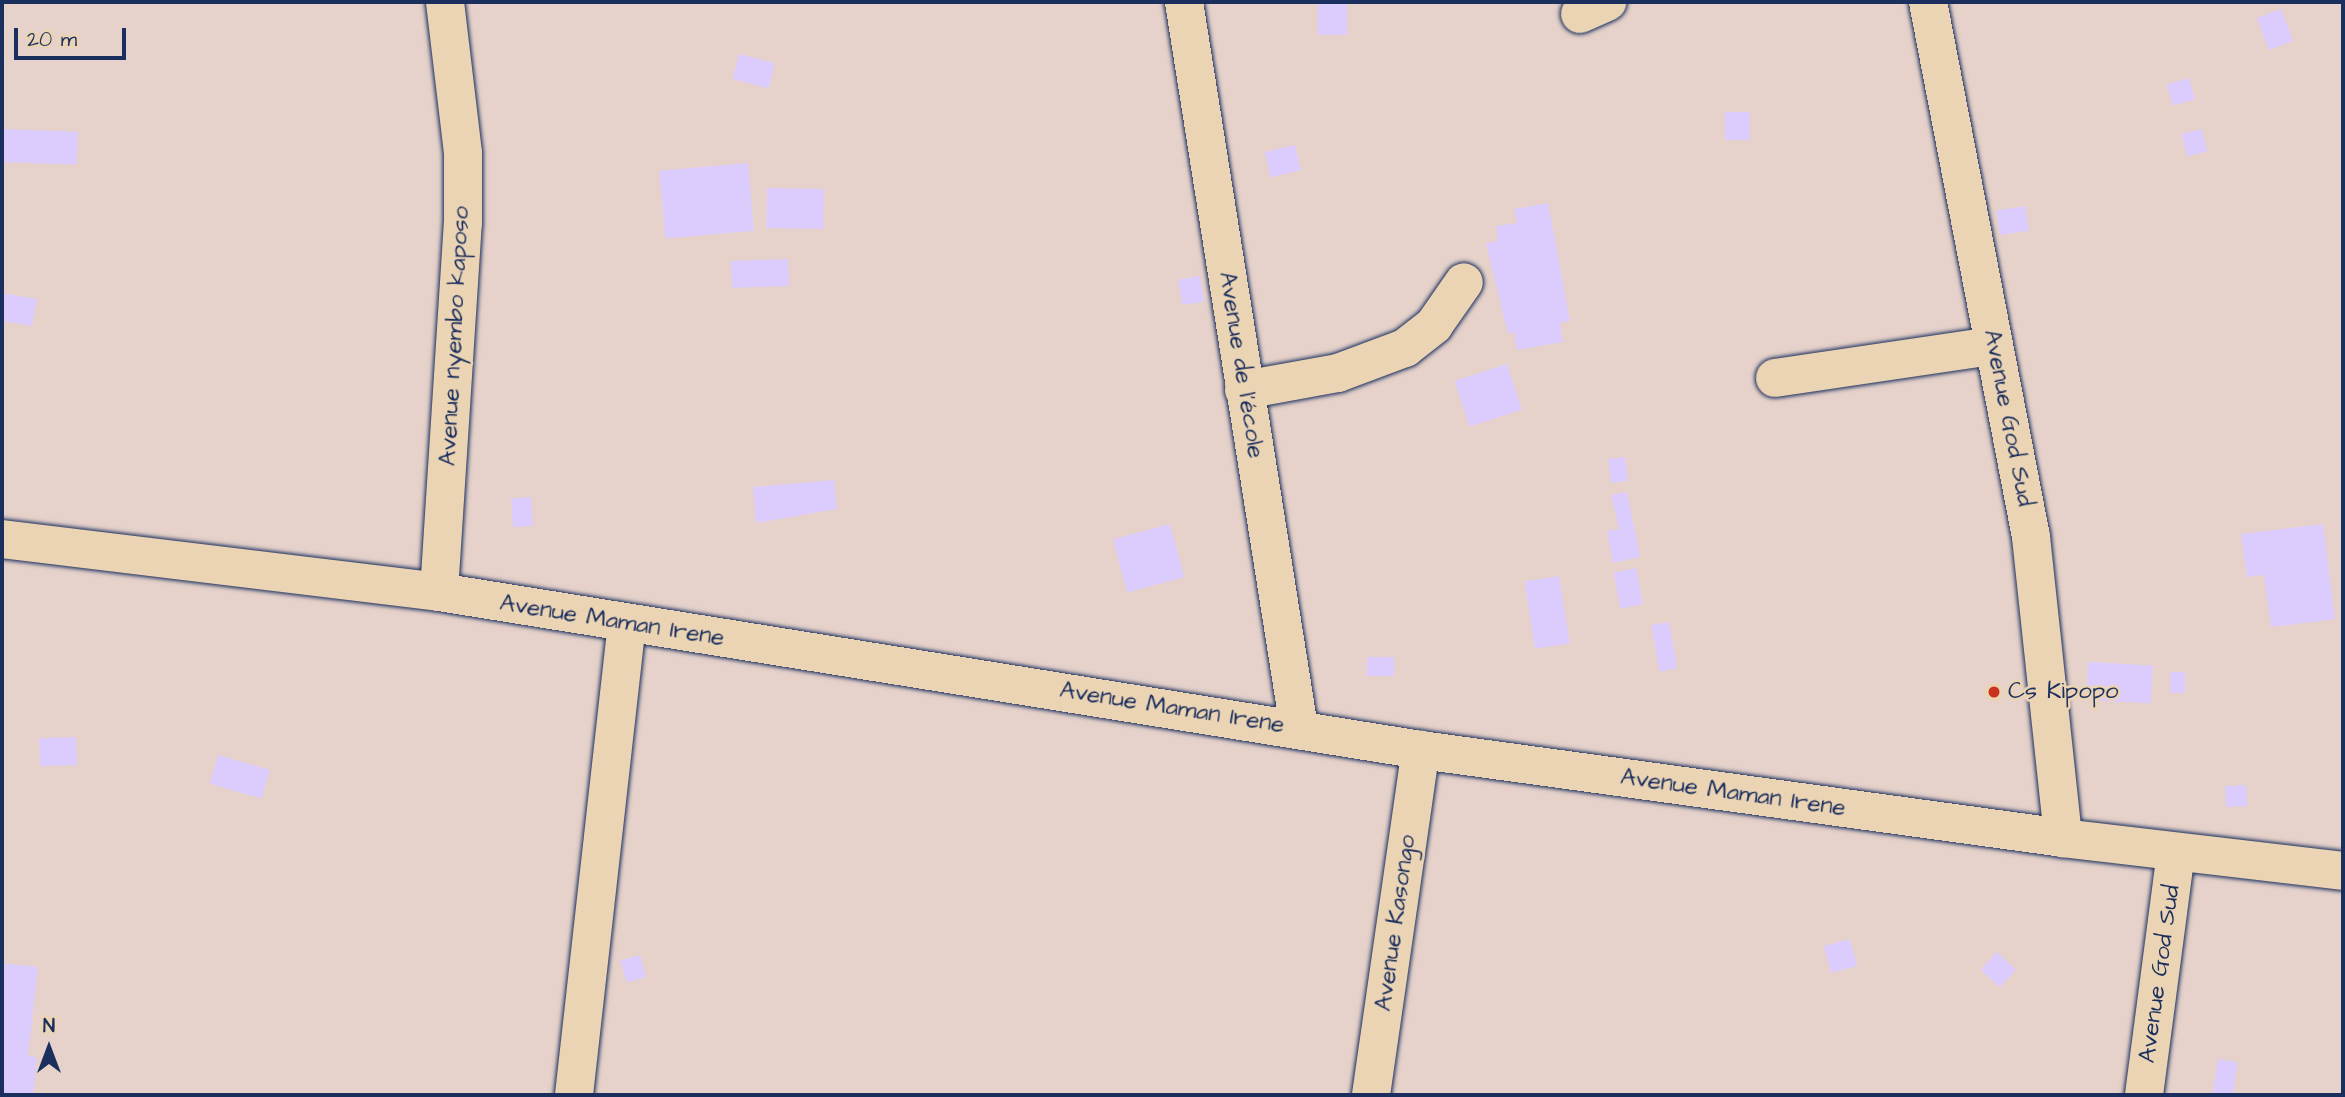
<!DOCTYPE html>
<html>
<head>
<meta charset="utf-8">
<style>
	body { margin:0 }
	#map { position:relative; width:2345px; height:1097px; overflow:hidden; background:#e6d2ca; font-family:"Architects Daughter",sans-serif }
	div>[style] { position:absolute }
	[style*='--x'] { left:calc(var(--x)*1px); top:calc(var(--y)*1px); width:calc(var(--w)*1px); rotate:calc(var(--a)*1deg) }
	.building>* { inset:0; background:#dcccfe; transform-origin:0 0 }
	.roads { filter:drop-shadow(0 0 2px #1b2f5e) drop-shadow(0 0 2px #1b2f5e) }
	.minor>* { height:38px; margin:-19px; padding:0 19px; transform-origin:19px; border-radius:19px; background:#ebd4b4 }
	.dots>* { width:19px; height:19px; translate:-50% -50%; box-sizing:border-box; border:4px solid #ebd4b4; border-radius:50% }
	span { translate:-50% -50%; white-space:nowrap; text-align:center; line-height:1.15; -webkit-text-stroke:5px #ebd4b4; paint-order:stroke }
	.street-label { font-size:24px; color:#1b2f5e }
	.poi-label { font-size:24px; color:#1b2f5e }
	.left { translate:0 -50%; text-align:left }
	.frame { position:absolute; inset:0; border:4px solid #1b2f5e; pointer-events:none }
	.north { position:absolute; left:14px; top:1013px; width:70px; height:70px; -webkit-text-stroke:5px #ebd4b4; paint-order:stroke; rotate:0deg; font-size:19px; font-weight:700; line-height:28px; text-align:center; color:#1b2f5e }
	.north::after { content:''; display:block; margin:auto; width:24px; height:32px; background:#1b2f5e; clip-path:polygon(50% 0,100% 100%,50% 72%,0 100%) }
	.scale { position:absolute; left:14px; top:28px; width:112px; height:32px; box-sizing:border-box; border:4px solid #1b2f5e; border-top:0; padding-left:9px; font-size:21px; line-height:24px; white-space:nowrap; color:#1b2f5e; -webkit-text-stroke:5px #ebd4b4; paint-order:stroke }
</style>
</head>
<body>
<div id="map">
	<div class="building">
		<div style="left:1318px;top:2px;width:29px;height:33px"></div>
		<div style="left:2281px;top:9px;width:34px;height:26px;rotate:69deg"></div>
		<div style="left:739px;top:54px;width:37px;height:26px;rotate:14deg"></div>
		<div style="left:2189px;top:78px;width:22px;height:23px;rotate:74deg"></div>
		<div style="left:1750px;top:112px;width:28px;height:25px;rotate:90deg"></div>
		<div style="left:2px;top:129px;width:76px;height:33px;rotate:2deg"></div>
		<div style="left:2202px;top:129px;width:23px;height:21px;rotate:77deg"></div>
		<div style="left:1295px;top:145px;width:26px;height:31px;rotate:77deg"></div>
		<div style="left:748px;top:163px;width:68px;height:89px;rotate:85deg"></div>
		<div style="left:767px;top:188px;width:57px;height:40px;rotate:1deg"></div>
		<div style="clip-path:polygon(1548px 203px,1570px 321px,1560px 323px,1563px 342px,1517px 350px,1514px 332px,1508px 334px,1486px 243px,1498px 241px,1496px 226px,1517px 223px,1514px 209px)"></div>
		<div style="left:2025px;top:206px;width:25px;height:29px;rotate:81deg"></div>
		<div style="left:788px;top:259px;width:27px;height:57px;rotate:88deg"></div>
		<div style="left:1200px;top:276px;width:26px;height:22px;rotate:81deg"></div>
		<div style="clip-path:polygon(2px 293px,37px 299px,32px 326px,2px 321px)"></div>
		<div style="left:1507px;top:364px;width:48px;height:55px;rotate:72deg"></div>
		<div style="left:1625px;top:457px;width:24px;height:17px;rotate:83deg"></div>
		<div style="clip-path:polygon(834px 480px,837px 509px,756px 523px,753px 487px)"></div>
		<div style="clip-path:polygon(1627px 492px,1640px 557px,1613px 563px,1607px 531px,1619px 529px,1611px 495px)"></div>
		<div style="left:531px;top:497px;width:29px;height:20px;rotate:86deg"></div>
		<div style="left:1170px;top:524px;width:55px;height:59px;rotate:75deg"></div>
		<div style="clip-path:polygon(2323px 524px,2335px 619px,2271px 627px,2264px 575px,2247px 577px,2241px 534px)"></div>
		<div style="left:1636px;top:568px;width:37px;height:23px;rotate:79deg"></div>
		<div style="left:1559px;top:576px;width:68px;height:35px;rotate:81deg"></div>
		<div style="left:1669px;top:622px;width:47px;height:18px;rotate:80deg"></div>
		<div style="left:1367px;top:657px;width:27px;height:19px"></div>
		<div style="left:2088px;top:662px;width:65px;height:38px;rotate:3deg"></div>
		<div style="left:2170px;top:672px;width:15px;height:21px"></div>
		<div style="left:76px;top:737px;width:28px;height:37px;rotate:88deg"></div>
		<div style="left:218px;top:755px;width:54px;height:30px;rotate:16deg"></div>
		<div style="left:2246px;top:785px;width:21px;height:21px;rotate:87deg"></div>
		<div style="left:1850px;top:939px;width:28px;height:27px;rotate:75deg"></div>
		<div style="left:1997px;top:952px;width:26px;height:24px;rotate:43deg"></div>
		<div style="left:640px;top:955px;width:23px;height:20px;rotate:75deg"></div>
		<div style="clip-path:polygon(2px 963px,38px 967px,28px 1056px,37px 1057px,33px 1095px,2px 1095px)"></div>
		<div style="left:2218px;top:1059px;width:20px;height:36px;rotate:9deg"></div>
	</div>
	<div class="roads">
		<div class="minor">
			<div style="--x:1184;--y:2;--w:735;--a:81"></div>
			<div style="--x:1928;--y:2;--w:545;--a:79.1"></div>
			<div style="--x:2031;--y:537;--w:303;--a:83.9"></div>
			<div style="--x:1580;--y:14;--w:30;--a:-24"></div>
			<div style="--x:1775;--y:378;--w:219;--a:-8.4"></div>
			<div style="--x:1244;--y:390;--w:96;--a:-10.3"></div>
			<div style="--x:1338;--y:373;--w:72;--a:-20.5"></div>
			<div style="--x:1405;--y:348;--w:37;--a:-38"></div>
			<div style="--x:1434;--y:325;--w:52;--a:-55.1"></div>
			<div style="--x:2;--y:539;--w:440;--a:6.9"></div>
			<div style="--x:439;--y:592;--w:995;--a:9.14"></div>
			<div style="--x:1421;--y:750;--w:648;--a:7.8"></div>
			<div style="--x:2063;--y:838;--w:282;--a:6.7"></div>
			<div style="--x:439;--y:592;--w:370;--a:-86.3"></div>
			<div style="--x:463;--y:223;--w:70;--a:-90"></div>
			<div style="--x:463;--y:153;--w:152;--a:-96.8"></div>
			<div style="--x:574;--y:1095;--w:473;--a:-83.6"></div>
			<div style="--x:1371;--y:1095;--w:349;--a:-81.8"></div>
			<div style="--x:2144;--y:1095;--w:244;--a:-82.5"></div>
		</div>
	</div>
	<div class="dots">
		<div style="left:1994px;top:692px;background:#c8321e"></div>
	</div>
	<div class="street-label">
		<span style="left:455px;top:336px;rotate:-87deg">Avenue nyembo kaposo</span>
		<span style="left:1241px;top:365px;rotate:81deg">Avenue de l'école</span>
		<span style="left:2008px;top:418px;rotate:79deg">Avenue God Sud</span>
		<span style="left:612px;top:621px;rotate:9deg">Avenue Maman Irene</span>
		<span style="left:1172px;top:708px;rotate:9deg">Avenue Maman Irene</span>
		<span style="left:1733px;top:793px;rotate:8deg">Avenue Maman Irene</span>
		<span style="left:1396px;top:923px;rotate:-82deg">Avenue Kasongo</span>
		<span style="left:2160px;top:974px;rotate:-82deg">Avenue God Sud</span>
	</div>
	<div class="poi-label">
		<span class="left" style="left:2008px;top:692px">Cs Kipopo</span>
	</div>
	<div class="frame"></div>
	<div class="north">N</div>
	<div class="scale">20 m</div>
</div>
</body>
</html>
